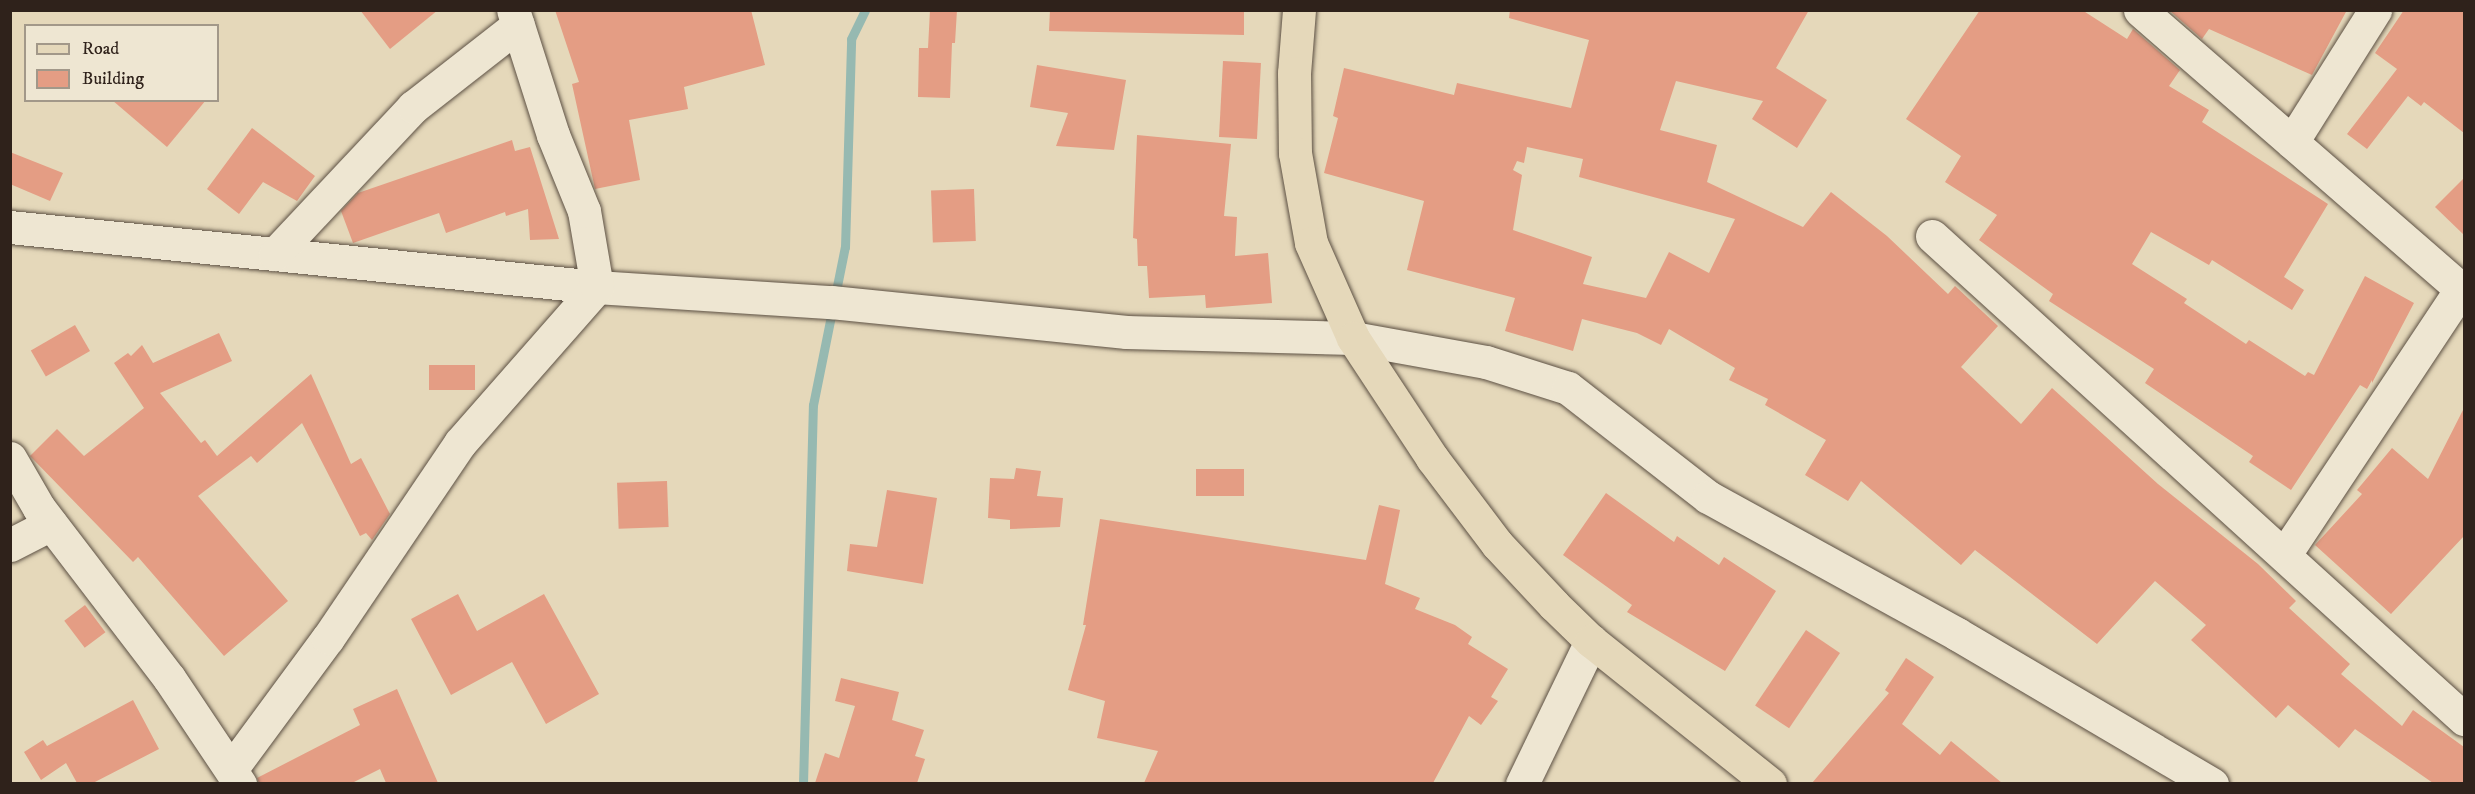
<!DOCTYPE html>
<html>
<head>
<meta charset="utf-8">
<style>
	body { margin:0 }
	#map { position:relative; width:2475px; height:794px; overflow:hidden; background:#e5d8ba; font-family:"IM FELL DW Pica",serif }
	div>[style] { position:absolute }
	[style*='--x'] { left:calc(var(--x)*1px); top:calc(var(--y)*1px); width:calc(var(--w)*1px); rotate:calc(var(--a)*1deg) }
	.stream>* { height:9px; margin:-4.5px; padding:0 4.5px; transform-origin:4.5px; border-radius:4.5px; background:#96b9b1 }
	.building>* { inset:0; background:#e49d84; transform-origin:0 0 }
	.roads { filter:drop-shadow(0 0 2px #5c5043) drop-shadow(0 0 2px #5c5043) }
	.minor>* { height:33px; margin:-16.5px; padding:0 16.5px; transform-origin:16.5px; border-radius:16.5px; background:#eee6d2 }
	.tertiary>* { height:33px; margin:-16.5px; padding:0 16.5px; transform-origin:16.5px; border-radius:16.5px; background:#eee6d2 }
	.primary>* { height:33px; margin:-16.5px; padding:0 16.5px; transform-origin:16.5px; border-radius:16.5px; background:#e5d8ba }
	span { translate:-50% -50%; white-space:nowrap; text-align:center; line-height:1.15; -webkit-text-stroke:4.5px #eee6d2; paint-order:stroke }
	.frame { position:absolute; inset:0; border:12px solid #2f221b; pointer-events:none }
	.legend { position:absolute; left:24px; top:24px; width:195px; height:78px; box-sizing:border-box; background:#eee6d2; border:2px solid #a29889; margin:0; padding:8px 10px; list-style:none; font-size:18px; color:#2f221b }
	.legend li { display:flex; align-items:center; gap:12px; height:30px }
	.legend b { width:30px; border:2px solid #a29889 }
</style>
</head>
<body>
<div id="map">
	<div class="stream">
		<div style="--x:803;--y:784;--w:379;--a:-88.5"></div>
		<div style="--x:813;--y:405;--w:161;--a:-78.6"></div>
		<div style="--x:845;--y:247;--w:208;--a:-88.3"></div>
		<div style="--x:851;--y:39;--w:32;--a:-64"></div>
	</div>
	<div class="building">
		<div style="clip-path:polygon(360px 10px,438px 10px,390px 49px)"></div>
		<div style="clip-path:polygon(555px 10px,751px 10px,765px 65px,684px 87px,688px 109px,629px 120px,640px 180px,595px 189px,572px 84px,579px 82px)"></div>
		<div style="clip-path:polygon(930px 10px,957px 10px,955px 43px,952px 43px,950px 98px,918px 97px,919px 48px,928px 48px)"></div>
		<div style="clip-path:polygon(1050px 10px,1244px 10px,1244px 35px,1049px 31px)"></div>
		<div style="clip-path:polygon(evenodd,1510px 10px,1809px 10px,1776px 68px,1827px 100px,1797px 148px,1752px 119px,1763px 101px,1676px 81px,1660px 130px,1717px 145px,1707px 182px,1803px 227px,1831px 192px,1887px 236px,1948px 294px,1955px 286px,1998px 326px,1961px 367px,2021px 424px,2052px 388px,2158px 484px,2258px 564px,2296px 601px,2289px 608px,2350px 664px,2341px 674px,2402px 726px,2413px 710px,2464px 747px,2464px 783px,2433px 783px,2355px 729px,2339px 748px,2288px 705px,2276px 718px,2191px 640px,2206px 625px,2155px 581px,2097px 644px,1975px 550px,1961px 565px,1861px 481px,1848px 501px,1805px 475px,1826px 440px,1765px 405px,1768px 399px,1729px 380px,1735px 368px,1669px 329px,1661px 345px,1637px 333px,1582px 319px,1573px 351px,1505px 331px,1515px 298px,1407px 270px,1424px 201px,1324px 173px,1338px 118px,1333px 116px,1344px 68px,1454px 95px,1457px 83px,1571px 108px,1589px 40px,1509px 18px,1510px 10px,1527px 147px,1583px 159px,1579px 177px,1735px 219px,1709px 273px,1669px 252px,1646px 298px,1583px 284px,1592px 257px,1513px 230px,1522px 175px,1513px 170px,1517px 161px,1524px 163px,1527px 147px)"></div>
		<div style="clip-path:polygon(1980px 10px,2082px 10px,2127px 39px,2133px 29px,2180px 70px,2169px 86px,2209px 110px,2202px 122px,2328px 204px,2284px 277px,2304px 290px,2292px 310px,2212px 260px,2209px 265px,2151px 232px,2132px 264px,2187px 299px,2184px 303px,2246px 344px,2249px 340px,2305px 376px,2308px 372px,2314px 375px,2365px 276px,2414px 303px,2372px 383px,2372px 380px,2367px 389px,2360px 385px,2291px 490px,2249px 462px,2253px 456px,2145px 383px,2154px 369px,2049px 301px,2053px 294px,1979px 240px,1997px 215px,1945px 182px,1961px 156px,1906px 119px)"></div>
		<div style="clip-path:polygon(2169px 10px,2347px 10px,2312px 75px,2209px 29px,2202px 39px)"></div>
		<div style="clip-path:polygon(2404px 10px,2464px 10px,2464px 133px,2424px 102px,2421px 106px,2408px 96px,2367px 149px,2347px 134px,2397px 69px,2375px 53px)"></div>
		<div style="left:1223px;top:61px;width:38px;height:76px;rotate:3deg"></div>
		<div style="clip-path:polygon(1037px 65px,1126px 80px,1114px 150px,1056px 146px,1068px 113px,1030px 107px)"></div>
		<div style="clip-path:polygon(112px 100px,206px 100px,167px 147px)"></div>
		<div style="clip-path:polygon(252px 128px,315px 176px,297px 201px,263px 182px,239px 214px,207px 189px)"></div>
		<div style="clip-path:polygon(1137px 135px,1231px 144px,1224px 216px,1237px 217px,1235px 256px,1268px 253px,1272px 303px,1206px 308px,1205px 295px,1149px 298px,1147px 266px,1138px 266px,1137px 239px,1133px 238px)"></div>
		<div style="clip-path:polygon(512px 140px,515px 151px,530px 147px,559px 239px,530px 240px,528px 209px,506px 216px,505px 212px,446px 233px,439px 213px,353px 243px,341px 211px,358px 193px)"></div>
		<div style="clip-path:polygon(10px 152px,63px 173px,50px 201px,10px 184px)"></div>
		<div style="clip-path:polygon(2464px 178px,2464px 235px,2435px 207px)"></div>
		<div style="left:974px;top:189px;width:52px;height:43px;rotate:88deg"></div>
		<div style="left:75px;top:325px;width:30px;height:51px;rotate:60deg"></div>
		<div style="clip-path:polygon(219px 333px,232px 361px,160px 393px,201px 443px,205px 440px,217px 456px,311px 374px,351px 464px,361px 458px,390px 514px,372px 540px,366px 533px,360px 536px,302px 423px,257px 463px,251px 456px,198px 496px,288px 601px,224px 656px,138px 557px,133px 562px,30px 456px,57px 429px,84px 456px,144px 408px,114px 363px,128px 353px,131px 356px,142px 345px,153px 363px)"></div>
		<div style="left:475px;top:365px;width:25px;height:46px;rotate:90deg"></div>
		<div style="clip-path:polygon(2464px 408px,2464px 536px,2391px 614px,2315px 545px,2362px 494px,2357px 490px,2392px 448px,2428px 479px)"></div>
		<div style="clip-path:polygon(1016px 468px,1041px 471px,1037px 496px,1063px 498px,1060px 527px,1010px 529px,1010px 520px,988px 518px,990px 478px,1014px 479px)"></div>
		<div style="left:1196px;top:469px;width:48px;height:27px"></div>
		<div style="left:667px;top:481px;width:46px;height:50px;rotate:88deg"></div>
		<div style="clip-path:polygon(887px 490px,937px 498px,923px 584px,847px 571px,850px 544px,877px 547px)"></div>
		<div style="clip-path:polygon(1606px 493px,1674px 542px,1677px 536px,1719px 565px,1724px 557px,1776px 591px,1725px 671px,1627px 612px,1632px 605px,1563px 555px)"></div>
		<div style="clip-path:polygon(1379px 505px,1400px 510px,1385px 584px,1420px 598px,1415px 609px,1455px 625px,1472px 637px,1468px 644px,1508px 669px,1491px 697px,1498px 701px,1481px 725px,1469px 716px,1433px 783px,1144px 783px,1158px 751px,1097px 738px,1105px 701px,1068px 690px,1086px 625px,1083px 625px,1100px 519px,1366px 560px)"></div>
		<div style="clip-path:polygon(458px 594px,477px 631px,544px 594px,599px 694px,546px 724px,512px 662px,451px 695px,411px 619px)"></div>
		<div style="left:85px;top:605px;width:34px;height:26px;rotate:53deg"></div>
		<div style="left:1806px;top:630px;width:41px;height:91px;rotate:34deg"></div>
		<div style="clip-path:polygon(1906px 658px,1934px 677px,1902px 724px,1940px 755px,1951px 741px,2002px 783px,1812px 783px,1889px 693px,1885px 690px)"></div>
		<div style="clip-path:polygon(841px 678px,899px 692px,892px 720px,924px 730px,915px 756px,925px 759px,917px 783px,815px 783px,825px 753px,839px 758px,855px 706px,835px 701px)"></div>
		<div style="clip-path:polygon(397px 689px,438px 783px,386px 783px,380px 769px,352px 783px,259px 783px,257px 778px,360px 725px,353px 709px)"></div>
		<div style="clip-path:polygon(133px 700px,159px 749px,93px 783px,77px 783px,66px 763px,41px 780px,24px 752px,43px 740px,47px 746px)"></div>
	</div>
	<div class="roads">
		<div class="minor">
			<div style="--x:2292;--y:142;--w:156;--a:-57.8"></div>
			<div style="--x:10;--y:227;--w:590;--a:5.84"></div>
			<div style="--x:597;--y:287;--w:234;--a:3.7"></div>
			<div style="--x:831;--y:302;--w:297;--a:5.8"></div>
			<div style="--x:1126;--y:332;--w:227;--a:1.5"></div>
			<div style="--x:1353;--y:338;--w:135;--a:10.2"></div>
			<div style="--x:1486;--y:362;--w:86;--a:17.6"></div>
			<div style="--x:1568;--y:388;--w:177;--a:37.9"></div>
			<div style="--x:1708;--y:497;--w:284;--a:28.8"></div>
			<div style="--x:1957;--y:634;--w:296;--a:30.5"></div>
			<div style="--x:1932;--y:236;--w:719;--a:42.24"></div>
			<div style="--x:275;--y:254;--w:202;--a:-46.8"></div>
			<div style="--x:413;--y:107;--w:133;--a:-38"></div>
			<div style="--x:10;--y:458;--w:58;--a:59.9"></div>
			<div style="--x:39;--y:508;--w:214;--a:52.6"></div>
			<div style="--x:169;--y:678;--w:128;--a:56.2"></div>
			<div style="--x:10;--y:545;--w:46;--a:-27.1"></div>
			<div style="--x:2285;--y:554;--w:318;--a:-56.4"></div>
			<div style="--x:232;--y:768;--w:162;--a:-53.6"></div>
			<div style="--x:328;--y:638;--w:235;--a:-55.9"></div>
			<div style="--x:460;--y:443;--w:208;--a:-48.7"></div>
			<div style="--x:597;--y:287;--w:77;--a:-99.7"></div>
			<div style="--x:584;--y:211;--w:82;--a:-112.2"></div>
			<div style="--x:553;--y:135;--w:131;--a:-107.7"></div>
			<div style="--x:1522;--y:784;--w:159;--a:-64.2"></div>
		</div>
		<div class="tertiary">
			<div style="--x:2140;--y:10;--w:430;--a:41"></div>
		</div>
		<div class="primary">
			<div style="--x:1299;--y:10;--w:63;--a:94.5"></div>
			<div style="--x:1294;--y:73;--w:80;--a:89.3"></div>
			<div style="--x:1295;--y:153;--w:91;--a:79.9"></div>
			<div style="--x:1311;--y:243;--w:104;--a:66.1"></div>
			<div style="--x:1353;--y:338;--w:144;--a:56.6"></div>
			<div style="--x:1432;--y:458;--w:108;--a:52.9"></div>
			<div style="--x:1497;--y:544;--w:83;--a:46.9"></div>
			<div style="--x:1554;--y:605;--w:52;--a:44.2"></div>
			<div style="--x:1591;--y:641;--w:229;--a:38.6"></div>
		</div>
	</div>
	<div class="frame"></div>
	<ul class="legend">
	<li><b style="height:8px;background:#e5d8ba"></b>Road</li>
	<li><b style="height:16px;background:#e49d84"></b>Building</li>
	</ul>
</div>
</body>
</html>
